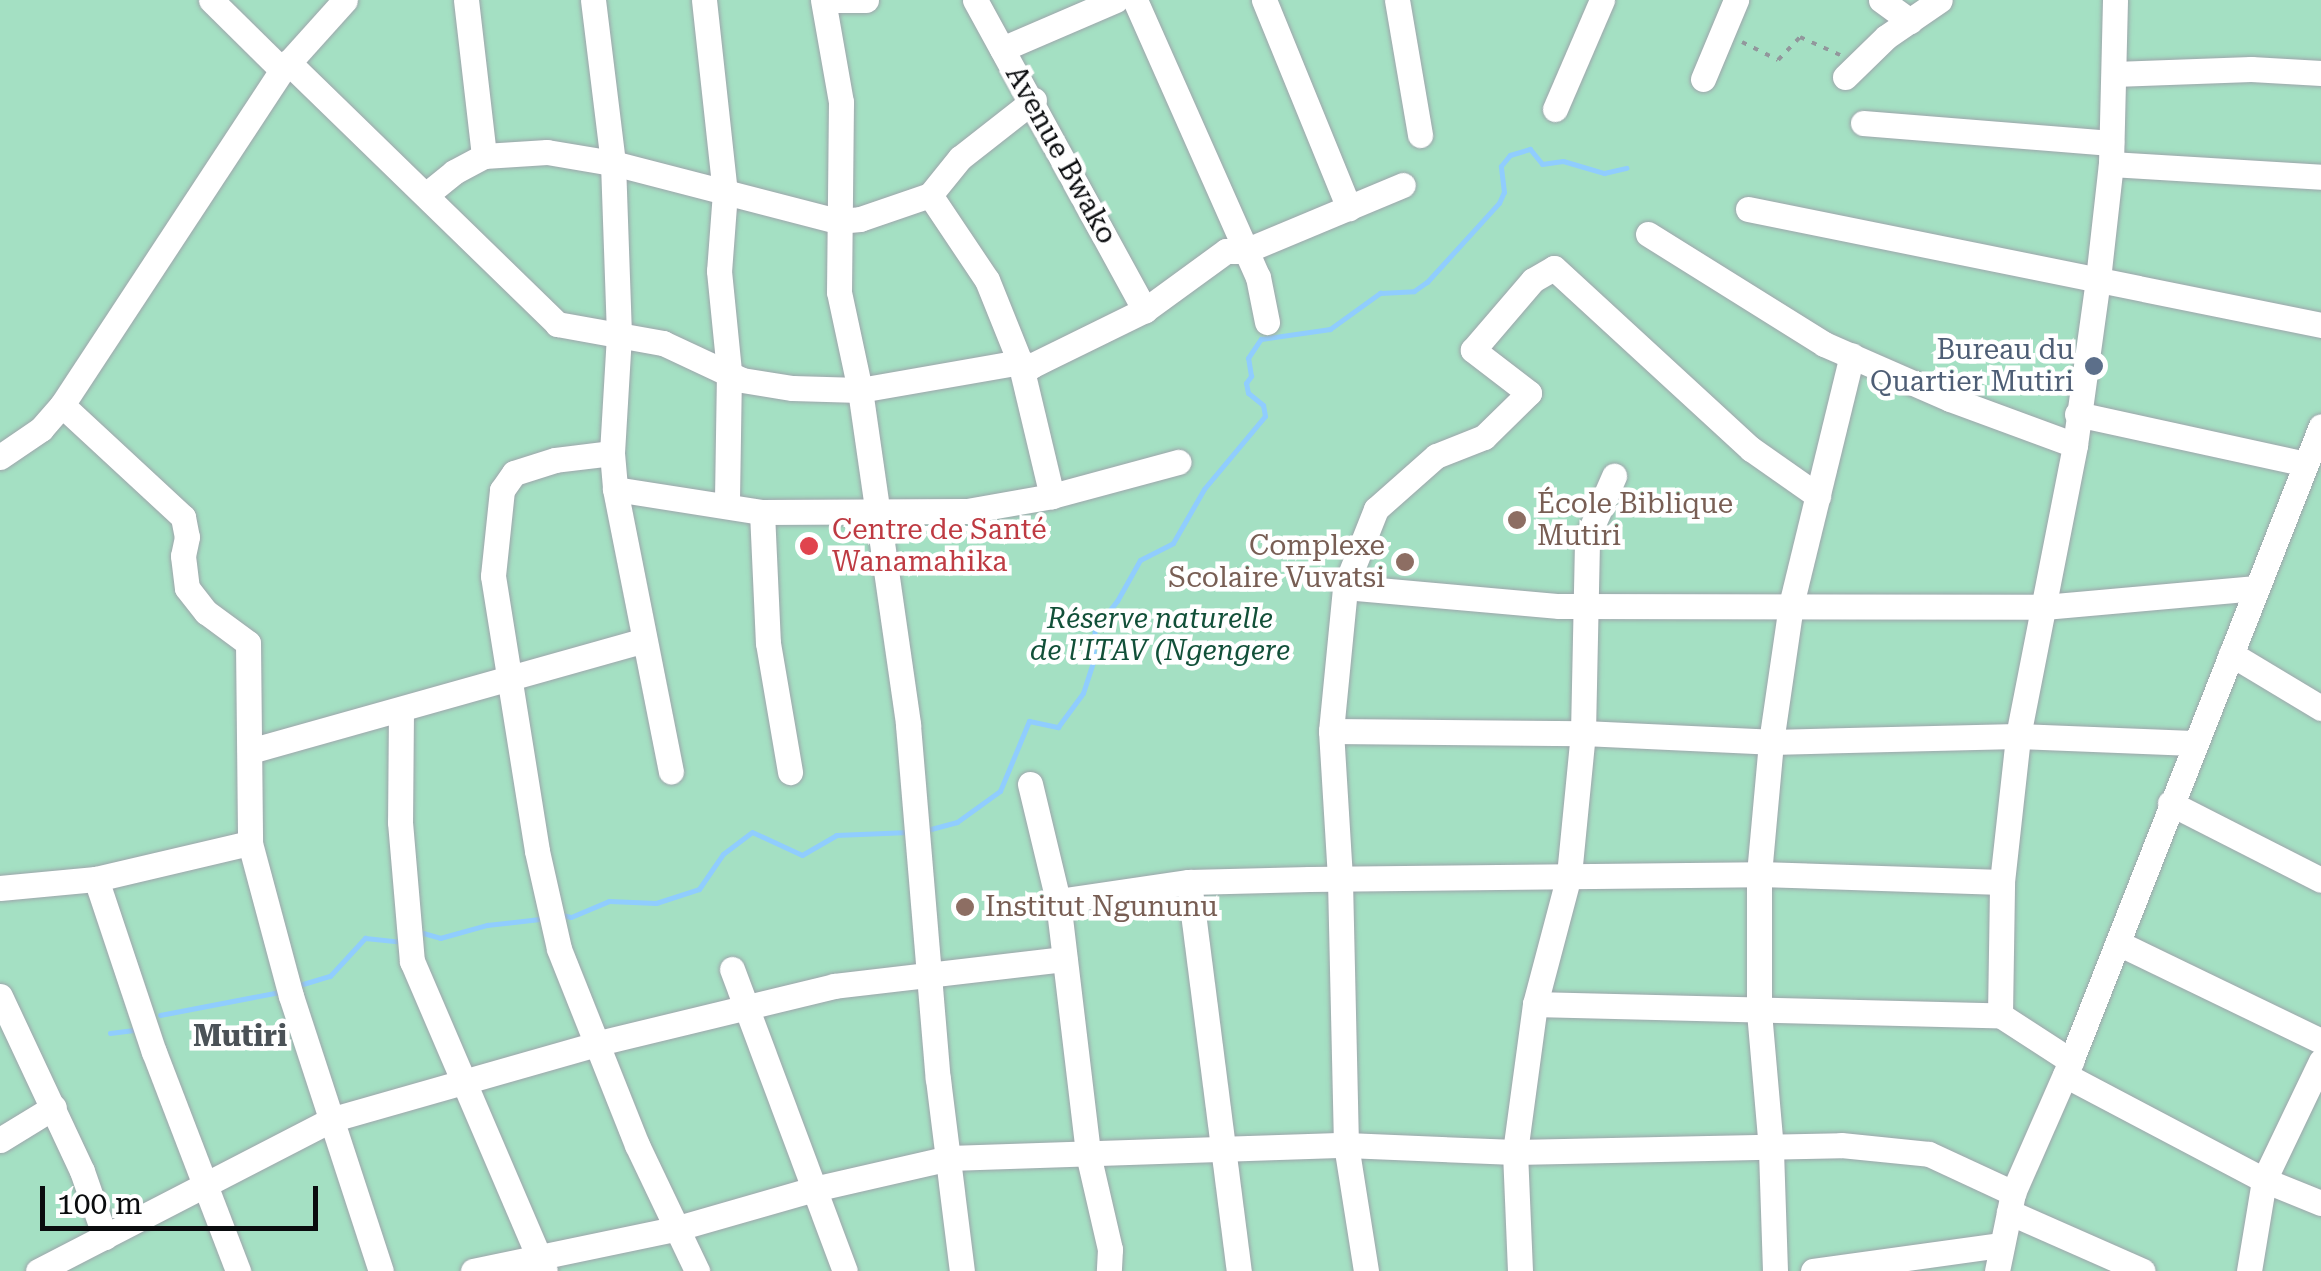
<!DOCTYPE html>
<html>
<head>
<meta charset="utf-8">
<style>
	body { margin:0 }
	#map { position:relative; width:2321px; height:1271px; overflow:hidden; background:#eef5fc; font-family:"Roboto Serif",serif }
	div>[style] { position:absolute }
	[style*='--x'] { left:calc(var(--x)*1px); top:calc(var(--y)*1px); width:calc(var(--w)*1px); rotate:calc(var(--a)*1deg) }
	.green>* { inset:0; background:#a4e0c3; transform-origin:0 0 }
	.stream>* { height:5px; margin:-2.5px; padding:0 2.5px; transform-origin:2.5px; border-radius:2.5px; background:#90cdfe }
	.path>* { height:4px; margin-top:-2px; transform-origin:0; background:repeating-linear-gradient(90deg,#92979c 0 5px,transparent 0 13px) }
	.roads { filter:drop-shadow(0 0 2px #9ea5ab) drop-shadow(0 0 2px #9ea5ab) }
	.minor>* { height:25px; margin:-12.5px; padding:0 12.5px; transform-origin:12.5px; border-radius:12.5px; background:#fff }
	.dots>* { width:28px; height:28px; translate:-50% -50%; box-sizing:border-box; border:5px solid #fff; border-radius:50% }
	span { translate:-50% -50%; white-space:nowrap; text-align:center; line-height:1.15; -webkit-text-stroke:9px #fff; paint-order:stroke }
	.street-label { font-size:28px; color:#0a0c0e }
	.service-label { font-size:28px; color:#4e5e75 }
	.right { translate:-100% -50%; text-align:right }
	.education-label { font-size:28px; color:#785e54 }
	.left { translate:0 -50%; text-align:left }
	.health-label { font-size:28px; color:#be3a42 }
	.park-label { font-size:28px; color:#125039; font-style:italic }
	.neighbourhood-label { font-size:30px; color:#4b5257; font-weight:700 }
	.scale { position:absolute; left:40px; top:1186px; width:278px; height:45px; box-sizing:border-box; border:5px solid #0a0c0e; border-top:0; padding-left:12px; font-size:30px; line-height:35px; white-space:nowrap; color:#0a0c0e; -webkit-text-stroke:8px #fff; paint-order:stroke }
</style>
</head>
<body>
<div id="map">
	<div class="green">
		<div style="left:0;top:0;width:2321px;height:1271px"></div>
	</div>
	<div class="stream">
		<div style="--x:931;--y:829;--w:27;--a:-15"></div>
		<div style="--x:957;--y:822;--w:53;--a:-35.8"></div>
		<div style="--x:1000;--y:791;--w:76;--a:-67.5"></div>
		<div style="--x:1029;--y:721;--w:30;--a:12"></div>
		<div style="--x:1058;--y:727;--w:42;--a:-53.7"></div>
		<div style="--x:1083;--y:693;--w:33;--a:-72"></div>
		<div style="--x:1093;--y:662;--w:33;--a:-87"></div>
		<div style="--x:1095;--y:629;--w:36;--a:-52"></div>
		<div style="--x:1117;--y:601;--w:47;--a:-60.7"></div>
		<div style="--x:1140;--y:560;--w:37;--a:-27"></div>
		<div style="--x:1173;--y:543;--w:62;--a:-60.1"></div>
		<div style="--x:1204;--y:489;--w:95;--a:-50.1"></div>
		<div style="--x:1265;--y:416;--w:11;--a:-100"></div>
		<div style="--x:1263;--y:405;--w:19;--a:-141"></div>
		<div style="--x:1248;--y:393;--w:10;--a:-101"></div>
		<div style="--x:1246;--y:383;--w:9;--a:-54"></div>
		<div style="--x:1251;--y:376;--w:18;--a:-99"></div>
		<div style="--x:1248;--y:358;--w:23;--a:-56"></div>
		<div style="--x:1261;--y:339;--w:70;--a:-8.2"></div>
		<div style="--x:1330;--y:329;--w:62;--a:-35.8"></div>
		<div style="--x:1380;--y:293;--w:34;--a:-3"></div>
		<div style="--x:1414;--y:291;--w:16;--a:-35"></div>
		<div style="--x:1427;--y:282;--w:107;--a:-47.7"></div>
		<div style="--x:1499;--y:203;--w:12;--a:-66"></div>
		<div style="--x:1504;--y:192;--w:26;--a:-97"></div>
		<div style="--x:1501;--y:166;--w:14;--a:-51"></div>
		<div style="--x:1510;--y:155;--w:21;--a:-17"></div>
		<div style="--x:1530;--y:149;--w:19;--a:51"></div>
		<div style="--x:1542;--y:164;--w:21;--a:-8"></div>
		<div style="--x:1563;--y:161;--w:43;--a:16.3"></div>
		<div style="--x:1604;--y:173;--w:23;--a:-13"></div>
		<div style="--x:562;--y:915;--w:9;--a:13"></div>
		<div style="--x:571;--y:917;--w:41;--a:-22.8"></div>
		<div style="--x:609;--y:901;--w:47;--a:2.4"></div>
		<div style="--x:656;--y:903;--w:45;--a:-18"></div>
		<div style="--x:699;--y:889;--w:42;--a:-55.6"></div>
		<div style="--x:723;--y:854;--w:36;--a:-37"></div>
		<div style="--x:752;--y:832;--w:55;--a:24.7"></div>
		<div style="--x:802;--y:855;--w:39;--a:-30"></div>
		<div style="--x:836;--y:835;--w:73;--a:-2.4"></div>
		<div style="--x:423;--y:933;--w:18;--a:16"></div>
		<div style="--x:440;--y:938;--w:49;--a:-15.5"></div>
		<div style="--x:487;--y:925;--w:53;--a:-6.5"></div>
		<div style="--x:303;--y:984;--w:28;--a:-17"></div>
		<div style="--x:330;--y:976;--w:52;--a:-47.4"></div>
		<div style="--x:365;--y:938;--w:37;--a:6"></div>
		<div style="--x:160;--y:1015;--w:122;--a:-10.9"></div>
		<div style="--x:110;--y:1033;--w:24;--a:-7"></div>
	</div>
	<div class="path">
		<div style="--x:1742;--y:42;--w:40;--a:26.6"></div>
		<div style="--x:1778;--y:60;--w:32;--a:-46"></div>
		<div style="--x:1800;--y:37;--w:44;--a:24.2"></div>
	</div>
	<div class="roads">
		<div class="minor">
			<div style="--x:211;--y:0;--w:100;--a:44.6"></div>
			<div style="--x:466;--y:0;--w:157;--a:83.4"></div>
			<div style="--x:593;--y:0;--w:164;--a:83"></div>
			<div style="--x:613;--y:163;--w:172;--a:88"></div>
			<div style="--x:619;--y:335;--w:118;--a:93.4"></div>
			<div style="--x:612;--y:453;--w:36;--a:85"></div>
			<div style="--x:615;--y:489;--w:288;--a:78.8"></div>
			<div style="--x:704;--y:0;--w:193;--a:83.8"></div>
			<div style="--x:725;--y:192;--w:79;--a:94.3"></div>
			<div style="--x:719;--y:271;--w:101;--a:84.3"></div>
			<div style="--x:729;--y:372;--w:133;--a:90.9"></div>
			<div style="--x:823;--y:0;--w:104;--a:80"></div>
			<div style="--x:841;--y:102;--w:190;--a:90.6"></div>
			<div style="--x:839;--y:292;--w:100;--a:77.9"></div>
			<div style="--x:860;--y:390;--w:338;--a:81.8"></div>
			<div style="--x:908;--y:725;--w:355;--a:85.2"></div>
			<div style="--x:938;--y:1079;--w:193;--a:82.9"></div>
			<div style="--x:825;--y:0;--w:41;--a:0"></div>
			<div style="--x:975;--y:0;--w:354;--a:61.3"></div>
			<div style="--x:1135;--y:0;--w:303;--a:66.1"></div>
			<div style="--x:1258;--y:277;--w:46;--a:78.7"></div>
			<div style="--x:1264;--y:0;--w:225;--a:67.8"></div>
			<div style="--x:1397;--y:0;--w:137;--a:80.3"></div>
			<div style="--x:1881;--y:0;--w:36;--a:36"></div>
			<div style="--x:1002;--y:49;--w:124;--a:-23.3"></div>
			<div style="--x:288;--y:62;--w:376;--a:44.2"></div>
			<div style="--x:557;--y:324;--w:108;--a:10.2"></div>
			<div style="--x:663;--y:343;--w:87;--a:25.1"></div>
			<div style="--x:742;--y:380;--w:51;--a:9.1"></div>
			<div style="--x:792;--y:388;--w:68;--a:1.7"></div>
			<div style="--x:860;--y:390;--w:162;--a:-9.9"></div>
			<div style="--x:1020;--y:362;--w:12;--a:20"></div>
			<div style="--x:1031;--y:366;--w:127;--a:-26.2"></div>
			<div style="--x:1145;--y:310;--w:100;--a:-36.1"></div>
			<div style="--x:1226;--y:251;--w:19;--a:0"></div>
			<div style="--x:1245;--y:251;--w:171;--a:-22.7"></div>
			<div style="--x:2114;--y:74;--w:137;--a:-2.1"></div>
			<div style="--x:2251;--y:69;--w:70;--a:3.3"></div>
			<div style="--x:1845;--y:77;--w:57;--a:-44.3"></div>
			<div style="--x:1886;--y:37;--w:65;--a:-34.4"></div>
			<div style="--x:1703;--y:79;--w:86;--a:-67.3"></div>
			<div style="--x:1555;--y:109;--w:119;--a:-66.7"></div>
			<div style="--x:1863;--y:123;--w:249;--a:4.6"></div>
			<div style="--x:2111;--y:164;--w:210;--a:3.5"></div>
			<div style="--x:427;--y:194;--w:35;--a:-39"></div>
			<div style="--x:454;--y:172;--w:34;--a:-28"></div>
			<div style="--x:484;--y:156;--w:63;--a:-3.6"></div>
			<div style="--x:547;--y:152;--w:67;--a:9.5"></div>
			<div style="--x:613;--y:163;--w:232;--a:14.5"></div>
			<div style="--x:838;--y:221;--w:22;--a:-5"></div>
			<div style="--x:860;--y:219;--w:74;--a:-18.9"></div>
			<div style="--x:930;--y:195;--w:48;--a:-51"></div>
			<div style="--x:960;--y:158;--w:94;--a:-38.1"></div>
			<div style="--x:930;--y:195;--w:102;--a:56.2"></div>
			<div style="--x:987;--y:280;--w:88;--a:68.1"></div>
			<div style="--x:1020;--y:362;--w:138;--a:76.6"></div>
			<div style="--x:1748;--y:209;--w:585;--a:11.44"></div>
			<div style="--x:1648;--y:234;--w:208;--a:32"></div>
			<div style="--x:1824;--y:344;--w:137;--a:23.6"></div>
			<div style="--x:1950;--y:399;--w:133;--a:20.2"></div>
			<div style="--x:62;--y:405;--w:165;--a:42.8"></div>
			<div style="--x:183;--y:517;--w:20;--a:79"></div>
			<div style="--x:187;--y:537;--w:19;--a:102"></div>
			<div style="--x:183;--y:556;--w:32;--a:83"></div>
			<div style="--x:187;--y:588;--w:31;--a:52"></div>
			<div style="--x:206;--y:612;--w:52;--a:36.4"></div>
			<div style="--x:248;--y:643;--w:200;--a:89.4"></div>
			<div style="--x:250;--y:843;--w:158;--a:75"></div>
			<div style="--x:291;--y:996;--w:289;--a:71.9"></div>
			<div style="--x:2077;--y:414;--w:234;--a:12.3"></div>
			<div style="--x:612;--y:453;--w:57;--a:173"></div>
			<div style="--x:555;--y:460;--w:43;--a:162.4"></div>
			<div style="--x:514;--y:473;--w:21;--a:125"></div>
			<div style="--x:502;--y:490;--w:86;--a:96"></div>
			<div style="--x:493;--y:576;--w:278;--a:80.9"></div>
			<div style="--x:537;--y:851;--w:100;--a:77.3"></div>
			<div style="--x:559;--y:949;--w:211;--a:68.3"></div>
			<div style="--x:637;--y:1145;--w:140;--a:64.5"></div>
			<div style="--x:0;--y:457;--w:50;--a:-34.3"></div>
			<div style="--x:41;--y:429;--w:32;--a:-49"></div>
			<div style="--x:62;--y:405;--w:401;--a:-56.7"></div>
			<div style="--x:282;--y:70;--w:94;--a:-48"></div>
			<div style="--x:615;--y:489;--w:149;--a:8.9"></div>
			<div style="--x:762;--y:512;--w:205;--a:-0.3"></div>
			<div style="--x:967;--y:511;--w:86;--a:-10"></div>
			<div style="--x:1052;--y:496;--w:131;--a:-15.1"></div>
			<div style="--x:762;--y:512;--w:131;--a:87.4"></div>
			<div style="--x:768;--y:643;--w:131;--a:80.3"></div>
			<div style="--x:1345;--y:587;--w:215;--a:5.1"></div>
			<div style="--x:1559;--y:606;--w:485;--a:0.1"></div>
			<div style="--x:2044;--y:607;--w:213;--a:-5.1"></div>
			<div style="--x:2231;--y:654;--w:105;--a:31"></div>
			<div style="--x:401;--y:711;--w:111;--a:90.5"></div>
			<div style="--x:400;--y:822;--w:140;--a:85.1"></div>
			<div style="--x:412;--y:961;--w:337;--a:66.8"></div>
			<div style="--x:1331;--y:731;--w:252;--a:0.5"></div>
			<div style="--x:1583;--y:733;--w:188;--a:2.7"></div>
			<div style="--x:1771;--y:742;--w:247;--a:-1.4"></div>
			<div style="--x:2018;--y:736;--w:175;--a:2.3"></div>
			<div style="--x:250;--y:751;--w:407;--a:-15.7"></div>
			<div style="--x:1030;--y:784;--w:120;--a:76.5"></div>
			<div style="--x:1058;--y:901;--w:255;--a:83.2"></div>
			<div style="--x:1088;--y:1154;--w:98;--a:77"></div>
			<div style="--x:1110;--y:1249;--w:22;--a:93"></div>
			<div style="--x:2170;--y:803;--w:169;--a:27"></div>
			<div style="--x:96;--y:879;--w:182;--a:71.5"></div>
			<div style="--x:154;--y:1052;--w:235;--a:69"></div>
			<div style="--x:1189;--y:882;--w:392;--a:82.7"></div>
			<div style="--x:0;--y:888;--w:96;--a:-5.4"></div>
			<div style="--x:96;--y:879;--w:158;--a:-13.2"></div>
			<div style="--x:1058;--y:901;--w:132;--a:-8.3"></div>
			<div style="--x:1189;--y:882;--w:120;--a:-1.4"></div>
			<div style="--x:1309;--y:879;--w:450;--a:-0.6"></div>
			<div style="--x:1759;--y:874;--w:243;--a:1.9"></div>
			<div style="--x:2118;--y:943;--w:225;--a:25.8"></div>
			<div style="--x:732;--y:969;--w:322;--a:69.5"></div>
			<div style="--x:0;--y:996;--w:193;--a:64.9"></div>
			<div style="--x:82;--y:1171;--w:70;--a:70.8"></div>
			<div style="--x:1535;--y:1004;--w:465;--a:1.4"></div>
			<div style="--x:2000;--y:1015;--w:85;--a:32.9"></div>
			<div style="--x:2000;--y:1015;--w:133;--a:-89.1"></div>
			<div style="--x:2002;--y:882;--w:147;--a:-83.7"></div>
			<div style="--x:2018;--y:736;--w:297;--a:-78.9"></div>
			<div style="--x:2075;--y:445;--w:168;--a:-82.1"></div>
			<div style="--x:2098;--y:279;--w:116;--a:-83.6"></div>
			<div style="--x:2111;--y:164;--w:164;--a:-88.6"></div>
			<div style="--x:2065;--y:1075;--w:225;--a:27.8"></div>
			<div style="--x:2264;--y:1180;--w:61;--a:22"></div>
			<div style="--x:0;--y:1140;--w:63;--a:-31.4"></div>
			<div style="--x:2009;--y:1212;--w:146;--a:23.8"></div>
			<div style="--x:38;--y:1271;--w:332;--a:-27.3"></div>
			<div style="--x:333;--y:1119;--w:277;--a:-15.9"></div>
			<div style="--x:599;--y:1043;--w:242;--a:-13.6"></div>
			<div style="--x:834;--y:986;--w:232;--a:-6.7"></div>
			<div style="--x:473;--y:1271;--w:209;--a:-11.8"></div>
			<div style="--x:678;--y:1228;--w:141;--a:-16"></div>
			<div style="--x:814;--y:1189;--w:139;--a:-12.9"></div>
			<div style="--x:949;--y:1158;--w:397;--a:-1.9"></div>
			<div style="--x:1346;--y:1145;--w:169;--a:2.4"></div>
			<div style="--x:1515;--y:1152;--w:326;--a:-1.2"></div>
			<div style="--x:1841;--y:1145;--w:88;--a:5.8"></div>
			<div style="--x:1929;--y:1154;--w:93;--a:24.9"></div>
			<div style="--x:1366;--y:1271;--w:128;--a:-99"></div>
			<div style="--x:1346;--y:1145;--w:267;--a:-91.3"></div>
			<div style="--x:1340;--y:878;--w:147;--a:-93.5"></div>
			<div style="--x:1331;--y:731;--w:145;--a:-84.4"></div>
			<div style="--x:1345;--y:587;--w:84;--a:-68.3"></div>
			<div style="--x:1376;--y:509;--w:80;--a:-41.5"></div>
			<div style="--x:1436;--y:456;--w:52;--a:-21.6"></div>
			<div style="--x:1484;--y:437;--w:63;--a:-44.4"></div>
			<div style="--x:1529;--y:393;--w:71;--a:-142.5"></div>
			<div style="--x:1473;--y:350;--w:92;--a:-49.4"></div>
			<div style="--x:1533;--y:280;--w:24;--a:-30"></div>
			<div style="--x:1554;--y:268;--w:268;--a:42.6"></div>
			<div style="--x:1751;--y:449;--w:82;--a:35"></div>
			<div style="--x:1520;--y:1271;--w:119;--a:-92.4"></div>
			<div style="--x:1515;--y:1152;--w:149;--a:-82.3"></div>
			<div style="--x:1535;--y:1004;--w:133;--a:-75.2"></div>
			<div style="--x:1569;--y:875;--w:143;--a:-84.4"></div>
			<div style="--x:1583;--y:733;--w:195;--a:-88.8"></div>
			<div style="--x:1587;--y:538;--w:68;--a:-66.5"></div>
			<div style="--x:1775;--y:1271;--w:122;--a:-91.9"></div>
			<div style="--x:1771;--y:1149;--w:138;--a:-95"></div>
			<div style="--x:1759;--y:1012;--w:138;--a:-90"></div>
			<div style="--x:1759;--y:874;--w:133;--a:-84.8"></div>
			<div style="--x:1771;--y:742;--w:138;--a:-81.7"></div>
			<div style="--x:1791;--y:605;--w:257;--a:-76.3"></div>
			<div style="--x:1813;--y:1271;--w:190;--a:-7.9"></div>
			<div style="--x:1997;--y:1271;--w:80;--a:-78.4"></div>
			<div style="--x:2013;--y:1193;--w:144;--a:-66.3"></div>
			<div style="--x:2071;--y:1061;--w:682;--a:-68.51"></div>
			<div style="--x:2249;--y:1271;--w:92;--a:-80.6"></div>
			<div style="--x:2264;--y:1180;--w:132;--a:-64.4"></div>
		</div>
	</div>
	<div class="dots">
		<div style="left:2094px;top:366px;background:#5c6f8a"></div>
		<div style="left:1517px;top:520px;background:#8d6e63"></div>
		<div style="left:809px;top:546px;background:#e0444e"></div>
		<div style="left:1405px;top:562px;background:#8d6e63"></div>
		<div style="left:965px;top:907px;background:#8d6e63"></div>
	</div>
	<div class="street-label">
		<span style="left:1061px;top:155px;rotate:61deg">Avenue Bwako</span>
	</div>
	<div class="service-label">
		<span class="right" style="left:2074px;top:366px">Bureau du<br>Quartier Mutiri</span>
	</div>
	<div class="education-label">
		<span class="left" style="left:1537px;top:520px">École Biblique<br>Mutiri</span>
		<span class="right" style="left:1385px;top:562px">Complexe<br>Scolaire Vuvatsi</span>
		<span class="left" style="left:985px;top:907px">Institut Ngununu</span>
	</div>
	<div class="health-label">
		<span class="left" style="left:832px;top:546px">Centre de Santé<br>Wanamahika</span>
	</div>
	<div class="park-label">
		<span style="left:1160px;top:635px">Réserve naturelle<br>de l'ITAV (Ngengere</span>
	</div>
	<div class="neighbourhood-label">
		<span style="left:240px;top:1036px">Mutiri</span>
	</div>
	<div class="scale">100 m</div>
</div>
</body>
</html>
